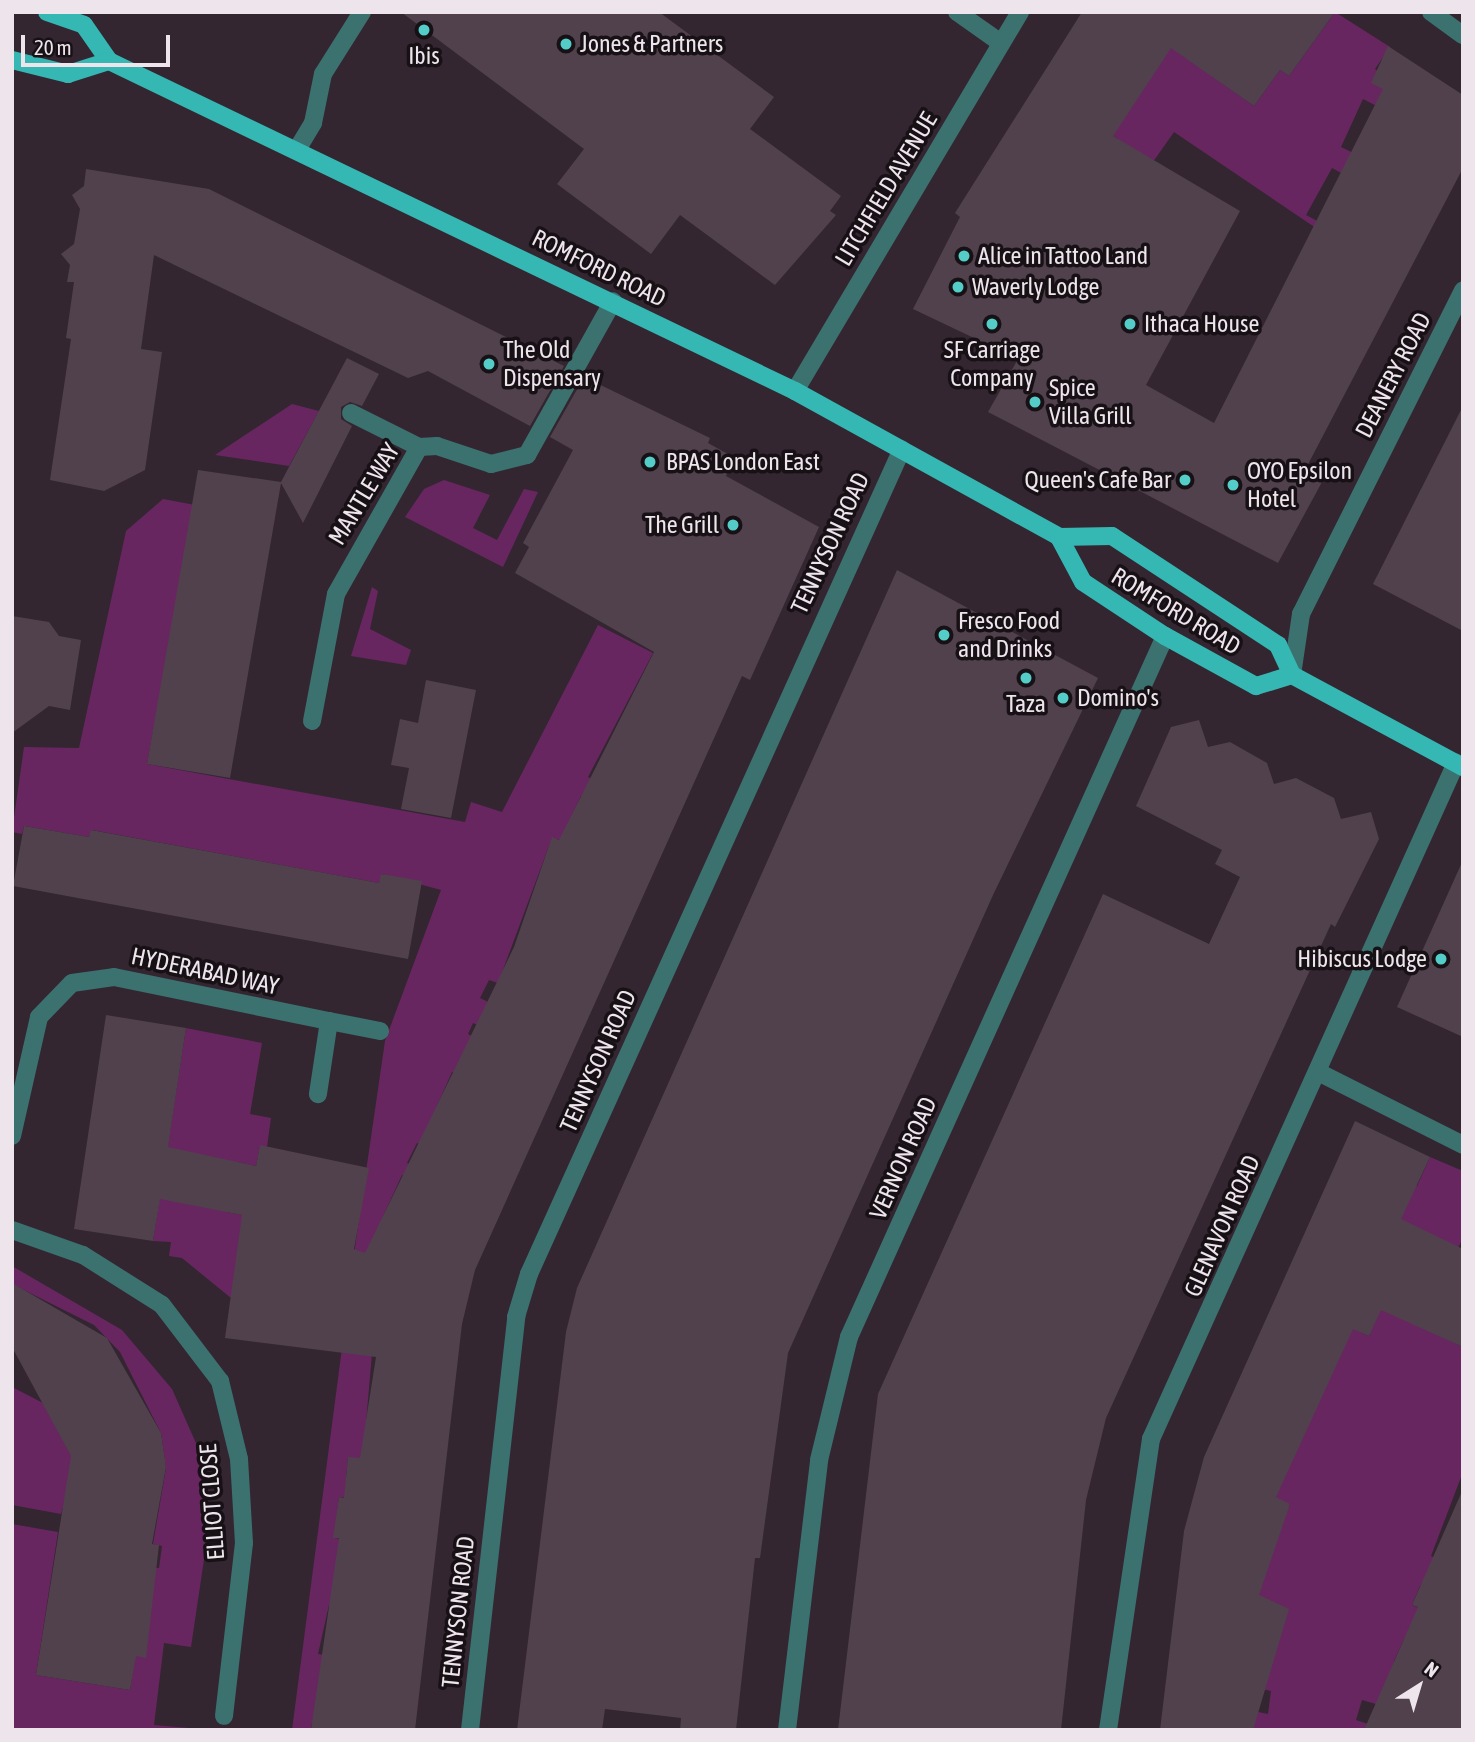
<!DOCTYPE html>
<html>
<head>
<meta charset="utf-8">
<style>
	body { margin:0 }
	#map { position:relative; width:1475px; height:1742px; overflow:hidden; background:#332631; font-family:"Asap Condensed",sans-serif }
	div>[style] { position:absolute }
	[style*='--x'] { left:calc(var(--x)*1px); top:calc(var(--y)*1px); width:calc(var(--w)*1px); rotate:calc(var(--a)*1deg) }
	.green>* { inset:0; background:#682661 }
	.building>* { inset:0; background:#50414d }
	.lane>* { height:18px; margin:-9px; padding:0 9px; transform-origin:9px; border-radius:9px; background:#3b726f }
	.street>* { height:18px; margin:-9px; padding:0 9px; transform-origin:9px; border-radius:9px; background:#3b726f }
	.primary>* { height:18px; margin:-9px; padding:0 9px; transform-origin:9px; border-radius:9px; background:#35b7b3 }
	.dots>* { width:19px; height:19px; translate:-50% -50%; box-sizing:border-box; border:4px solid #171116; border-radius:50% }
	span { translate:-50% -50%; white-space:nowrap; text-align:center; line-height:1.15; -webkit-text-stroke:7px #171116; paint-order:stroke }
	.poi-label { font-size:24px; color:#eee5ec }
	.left { translate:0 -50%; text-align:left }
	.right { translate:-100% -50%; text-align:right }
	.street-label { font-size:24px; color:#eee5ec }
	.frame { position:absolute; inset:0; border:14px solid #eee5ec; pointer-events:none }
	.north { position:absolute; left:1384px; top:1651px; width:70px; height:70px; -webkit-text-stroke:5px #171116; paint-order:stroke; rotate:37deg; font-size:19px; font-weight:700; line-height:28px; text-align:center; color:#eee5ec }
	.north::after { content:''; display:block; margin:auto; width:24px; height:32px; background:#eee5ec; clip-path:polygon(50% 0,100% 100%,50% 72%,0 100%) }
	.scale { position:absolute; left:21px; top:35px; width:149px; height:32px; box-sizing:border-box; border:4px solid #eee5ec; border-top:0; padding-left:9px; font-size:21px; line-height:24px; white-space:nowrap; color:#eee5ec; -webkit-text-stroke:5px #171116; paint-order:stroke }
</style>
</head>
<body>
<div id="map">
	<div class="green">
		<div style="clip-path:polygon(1164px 12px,1213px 77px,1254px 106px,1280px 70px,1289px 76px,1335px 12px,1390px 47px,1375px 69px,1416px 100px,1406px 121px,1363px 99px,1341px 147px,1385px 168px,1373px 190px,1332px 168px,1306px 215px,1349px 238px,1344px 247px,1174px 132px,1070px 280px,1118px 139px,1113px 136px)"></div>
		<div style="clip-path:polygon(292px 404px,319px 411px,289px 466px,215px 455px)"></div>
		<div style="clip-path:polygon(444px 480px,490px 495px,473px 528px,497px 540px,524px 489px,538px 492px,503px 567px,405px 517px,424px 489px)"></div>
		<div style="clip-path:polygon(163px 499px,195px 505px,147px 764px,465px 822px,471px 802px,502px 812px,598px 625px,653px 653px,588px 777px,628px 796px,581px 796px,560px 840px,552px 838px,498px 983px,489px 980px,480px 998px,527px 1021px,487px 1029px,473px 1023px,468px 1034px,479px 1040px,476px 1084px,452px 1072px,436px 1108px,445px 1155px,417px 1143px,407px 1163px,453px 1183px,448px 1196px,402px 1175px,384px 1214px,363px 1458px,348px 1458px,346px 1478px,387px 1502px,339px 1497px,334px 1538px,381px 1544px,374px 1611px,329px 1605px,318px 1654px,343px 1658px,361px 1729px,312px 1723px,311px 1730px,292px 1730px,353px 1264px,231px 1298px,182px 1258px,169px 1256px,171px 1242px,153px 1241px,186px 1028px,262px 1043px,250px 1114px,271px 1118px,267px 1147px,260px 1146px,256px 1166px,237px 1162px,227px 1212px,345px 1235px,353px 1261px,385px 1041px,441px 890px,382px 874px,379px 883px,92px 830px,89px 837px,24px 826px,22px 834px,12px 832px,24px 747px,79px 748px,126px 531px)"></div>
		<div style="clip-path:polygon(372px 587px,378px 591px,370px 629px,411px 650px,406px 665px,351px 656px)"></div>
		<div style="clip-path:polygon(1430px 1157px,1463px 1171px,1463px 1237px,1423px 1328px,1463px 1347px,1463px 1472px,1431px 1556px,1463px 1571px,1420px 1586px,1412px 1605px,1433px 1614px,1404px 1639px,1394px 1661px,1390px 1708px,1362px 1700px,1356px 1720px,1386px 1730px,1253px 1730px,1219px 1704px,1268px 1714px,1271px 1691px,1257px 1688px,1232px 1597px,1290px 1505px,1269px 1494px,1328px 1317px,1369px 1336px,1398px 1218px,1392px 1175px,1417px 1186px)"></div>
		<div style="clip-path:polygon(12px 1266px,122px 1330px,172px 1389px,199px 1450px,206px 1546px,191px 1647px,164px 1643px,154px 1725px,212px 1730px,12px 1730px,12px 1524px,58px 1532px,36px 1675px,130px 1690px,149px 1567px,159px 1568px,162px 1546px,153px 1544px,166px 1468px,161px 1433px,120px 1352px,94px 1325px,12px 1284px)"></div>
		<div style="clip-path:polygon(12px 1387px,43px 1403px,75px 1463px,61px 1514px,12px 1505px)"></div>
	</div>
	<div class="building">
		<div style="clip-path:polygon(401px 12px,659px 12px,774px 97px,750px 129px,841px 196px,830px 211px,836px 215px,775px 285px,680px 215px,651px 254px,557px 184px,584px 149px)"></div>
		<div style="clip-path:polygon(1082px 12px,1335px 12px,1289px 76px,1280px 70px,1254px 106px,1171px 48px,1113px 136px,1240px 211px,1146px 385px,1214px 423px,1383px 89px,1371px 83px,1388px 46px,1463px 95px,1463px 168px,1304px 472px,1322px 482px,1278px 563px,988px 412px,1018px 359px,913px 309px,960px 217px,955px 213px)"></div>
		<div style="clip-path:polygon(86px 169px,209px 189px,564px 366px,530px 426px,428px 371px,408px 378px,154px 255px,141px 349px,162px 352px,145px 470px,104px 491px,50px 480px,71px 339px,66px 338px,74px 282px,67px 282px,70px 265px,61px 254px,74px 244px,80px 209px,72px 195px,84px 186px)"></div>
		<div style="clip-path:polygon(347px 358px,379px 374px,362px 406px,350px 402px,341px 407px,341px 419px,352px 426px,303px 523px,281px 483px,230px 778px,147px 764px,198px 470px,281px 482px)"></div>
		<div style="clip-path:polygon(584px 377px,710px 438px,708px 443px,735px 458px,726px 476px,819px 527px,750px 680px,742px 676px,475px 1270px,462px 1324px,415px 1730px,311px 1730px,339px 1538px,333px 1538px,339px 1497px,344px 1498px,348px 1457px,360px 1458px,376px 1357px,225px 1338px,242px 1215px,160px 1199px,153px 1241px,74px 1229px,106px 1015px,186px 1028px,168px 1147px,256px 1166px,260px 1145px,369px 1168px,354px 1249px,365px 1253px,514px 947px,552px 837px,559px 840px,654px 652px,515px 573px,529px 547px,523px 543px,573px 450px,550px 437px)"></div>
		<div style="clip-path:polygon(1463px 406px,1463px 631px,1373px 584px)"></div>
		<div style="clip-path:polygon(897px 570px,1098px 678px,993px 895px,788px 1353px,760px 1558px,755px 1558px,736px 1730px,680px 1730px,681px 1718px,605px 1709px,602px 1730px,517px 1730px,566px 1332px,577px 1288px)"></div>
		<div style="clip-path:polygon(12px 616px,49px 622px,59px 636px,81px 640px,70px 710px,49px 706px,12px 733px)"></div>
		<div style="clip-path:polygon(426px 680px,476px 690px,451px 818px,401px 809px,409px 768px,391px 765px,400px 719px,418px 723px)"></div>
		<div style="clip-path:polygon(1199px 720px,1208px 747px,1230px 742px,1267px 763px,1274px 784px,1296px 778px,1334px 798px,1341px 819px,1371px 812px,1379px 839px,1335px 927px,1331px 924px,1106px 1418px,1086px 1500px,1061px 1730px,838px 1730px,878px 1394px,1103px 894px,1209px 944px,1240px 877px,1215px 864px,1222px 850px,1136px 806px,1171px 727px)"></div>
		<div style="clip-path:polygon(24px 826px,89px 837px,91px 830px,379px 883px,381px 874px,422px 881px,408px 959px,13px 886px)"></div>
		<div style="clip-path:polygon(1463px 860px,1463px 1037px,1397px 1007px)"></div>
		<div style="clip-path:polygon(1355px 1121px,1430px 1157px,1401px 1219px,1463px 1249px,1463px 1347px,1381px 1310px,1369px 1336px,1353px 1329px,1276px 1497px,1290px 1504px,1259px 1595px,1289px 1609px,1253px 1730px,1160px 1730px,1184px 1531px,1204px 1457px)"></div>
		<div style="clip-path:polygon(12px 1283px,107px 1338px,161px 1433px,166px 1467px,152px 1544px,159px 1545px,146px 1658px,136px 1656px,130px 1690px,36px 1675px,71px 1456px,12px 1347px)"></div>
		<div style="clip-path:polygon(1463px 1489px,1463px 1730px,1364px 1730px,1418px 1607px,1412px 1605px)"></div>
	</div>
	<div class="lane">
		<div style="--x:957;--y:12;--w:54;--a:35.2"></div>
		<div style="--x:298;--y:148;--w:29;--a:-59"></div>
		<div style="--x:313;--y:123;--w:50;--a:-78.5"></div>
		<div style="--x:323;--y:74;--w:73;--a:-57.8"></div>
		<div style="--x:351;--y:413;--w:76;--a:26.6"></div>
	</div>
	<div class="street">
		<div style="--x:1431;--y:12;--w:39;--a:36"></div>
		<div style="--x:795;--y:391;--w:441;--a:-59.3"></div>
		<div style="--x:1292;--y:675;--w:62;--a:-81.6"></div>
		<div style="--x:1301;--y:614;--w:362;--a:-63.4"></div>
		<div style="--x:312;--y:721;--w:129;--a:-79.3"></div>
		<div style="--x:336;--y:594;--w:169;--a:-60.5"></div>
		<div style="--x:419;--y:447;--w:18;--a:-3"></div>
		<div style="--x:437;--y:446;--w:57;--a:18.4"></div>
		<div style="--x:491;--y:464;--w:37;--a:-14"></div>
		<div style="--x:527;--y:455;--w:176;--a:-60.8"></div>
		<div style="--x:329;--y:1021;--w:52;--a:11.1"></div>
		<div style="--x:1318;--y:1072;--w:162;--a:26.7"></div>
		<div style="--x:12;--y:1136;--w:122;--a:-77.2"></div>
		<div style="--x:39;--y:1017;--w:47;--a:-45.9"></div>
		<div style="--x:72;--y:983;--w:42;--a:-8.1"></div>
		<div style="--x:114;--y:977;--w:219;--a:11.6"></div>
		<div style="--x:329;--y:1021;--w:74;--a:98.6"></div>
		<div style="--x:12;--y:1230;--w:75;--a:19.4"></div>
		<div style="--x:83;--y:1255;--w:93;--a:32.3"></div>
		<div style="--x:162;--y:1305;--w:96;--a:52.7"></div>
		<div style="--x:220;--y:1381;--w:80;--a:76.3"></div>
		<div style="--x:239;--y:1459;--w:84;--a:86.6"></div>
		<div style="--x:244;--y:1543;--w:174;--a:96.6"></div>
		<div style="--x:470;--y:1730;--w:416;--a:-83.6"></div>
		<div style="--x:516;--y:1317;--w:45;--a:-73.2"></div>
		<div style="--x:529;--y:1274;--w:905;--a:-65.67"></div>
		<div style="--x:787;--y:1730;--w:272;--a:-83.2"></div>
		<div style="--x:819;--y:1460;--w:127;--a:-76.3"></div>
		<div style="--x:849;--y:1337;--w:769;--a:-65.73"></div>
		<div style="--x:1108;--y:1730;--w:294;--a:-81.6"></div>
		<div style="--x:1151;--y:1439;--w:742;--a:-65.72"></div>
	</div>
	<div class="primary">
		<div style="--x:47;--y:12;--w:39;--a:19"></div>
		<div style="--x:84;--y:25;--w:44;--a:55.2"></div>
		<div style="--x:109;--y:61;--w:761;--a:25.69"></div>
		<div style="--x:795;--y:391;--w:302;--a:28.9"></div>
		<div style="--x:1059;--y:537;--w:53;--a:-1.1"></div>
		<div style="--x:1112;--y:536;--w:199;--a:33.3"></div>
		<div style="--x:1278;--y:645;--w:33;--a:65"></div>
		<div style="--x:1292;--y:675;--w:194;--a:28.3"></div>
		<div style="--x:12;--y:60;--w:58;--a:14"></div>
		<div style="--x:68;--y:74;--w:43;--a:-17.6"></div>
		<div style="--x:1059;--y:537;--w:51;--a:61.9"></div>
		<div style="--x:1083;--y:582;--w:98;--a:33.4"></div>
		<div style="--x:1165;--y:636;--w:104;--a:28.8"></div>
		<div style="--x:1256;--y:686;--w:38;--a:-17"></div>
	</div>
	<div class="dots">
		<div style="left:424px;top:30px;background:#54cdc8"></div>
		<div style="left:566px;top:44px;background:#54cdc8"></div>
		<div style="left:964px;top:256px;background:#54cdc8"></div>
		<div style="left:958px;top:287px;background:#54cdc8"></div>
		<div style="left:992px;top:324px;background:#54cdc8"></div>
		<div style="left:1130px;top:324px;background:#54cdc8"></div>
		<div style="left:489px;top:364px;background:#54cdc8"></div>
		<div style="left:1035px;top:402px;background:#54cdc8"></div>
		<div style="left:650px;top:462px;background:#54cdc8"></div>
		<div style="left:1185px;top:480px;background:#54cdc8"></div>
		<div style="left:1233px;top:485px;background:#54cdc8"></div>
		<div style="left:733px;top:525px;background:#54cdc8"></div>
		<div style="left:944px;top:635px;background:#54cdc8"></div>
		<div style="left:1026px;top:678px;background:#54cdc8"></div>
		<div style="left:1063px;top:698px;background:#54cdc8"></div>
		<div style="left:1441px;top:959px;background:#54cdc8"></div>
	</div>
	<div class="poi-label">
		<span class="left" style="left:580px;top:44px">Jones &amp; Partners</span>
		<span style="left:424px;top:56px">Ibis</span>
		<span class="left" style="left:978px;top:256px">Alice in Tattoo Land</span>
		<span class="left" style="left:972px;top:287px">Waverly Lodge</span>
		<span class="left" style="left:1144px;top:324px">Ithaca House</span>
		<span class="left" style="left:503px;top:364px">The Old<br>Dispensary</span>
		<span style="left:992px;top:364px">SF Carriage<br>Company</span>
		<span class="left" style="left:1049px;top:402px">Spice<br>Villa Grill</span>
		<span class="left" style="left:666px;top:462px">BPAS London East</span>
		<span class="left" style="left:1247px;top:485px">OYO Epsilon<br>Hotel</span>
		<span class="right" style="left:1171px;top:480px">Queen's Cafe Bar</span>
		<span class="right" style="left:719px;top:525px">The Grill</span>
		<span class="left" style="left:958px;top:635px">Fresco Food<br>and Drinks</span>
		<span class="left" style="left:1077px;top:698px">Domino's</span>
		<span style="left:1026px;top:704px">Taza</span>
		<span class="right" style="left:1427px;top:959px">Hibiscus Lodge</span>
	</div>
	<div class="street-label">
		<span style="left:886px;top:189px;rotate:-59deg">LITCHFIELD AVENUE</span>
		<span style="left:599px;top:268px;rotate:26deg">ROMFORD ROAD</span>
		<span style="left:1393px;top:375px;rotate:-63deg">DEANERY ROAD</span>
		<span style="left:364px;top:494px;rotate:-59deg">MANTLE WAY</span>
		<span style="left:830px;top:543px;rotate:-65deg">TENNYSON ROAD</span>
		<span style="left:1176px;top:611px;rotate:31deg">ROMFORD ROAD</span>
		<span style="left:205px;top:971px;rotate:12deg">HYDERABAD WAY</span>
		<span style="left:598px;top:1061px;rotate:-66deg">TENNYSON ROAD</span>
		<span style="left:903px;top:1158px;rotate:-66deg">VERNON ROAD</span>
		<span style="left:1222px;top:1226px;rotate:-66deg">GLENAVON ROAD</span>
		<span style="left:212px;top:1502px;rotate:-94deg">ELLIOT CLOSE</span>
		<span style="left:458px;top:1612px;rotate:-84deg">TENNYSON ROAD</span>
	</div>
	<div class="frame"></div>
	<div class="north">N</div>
	<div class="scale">20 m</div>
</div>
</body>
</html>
